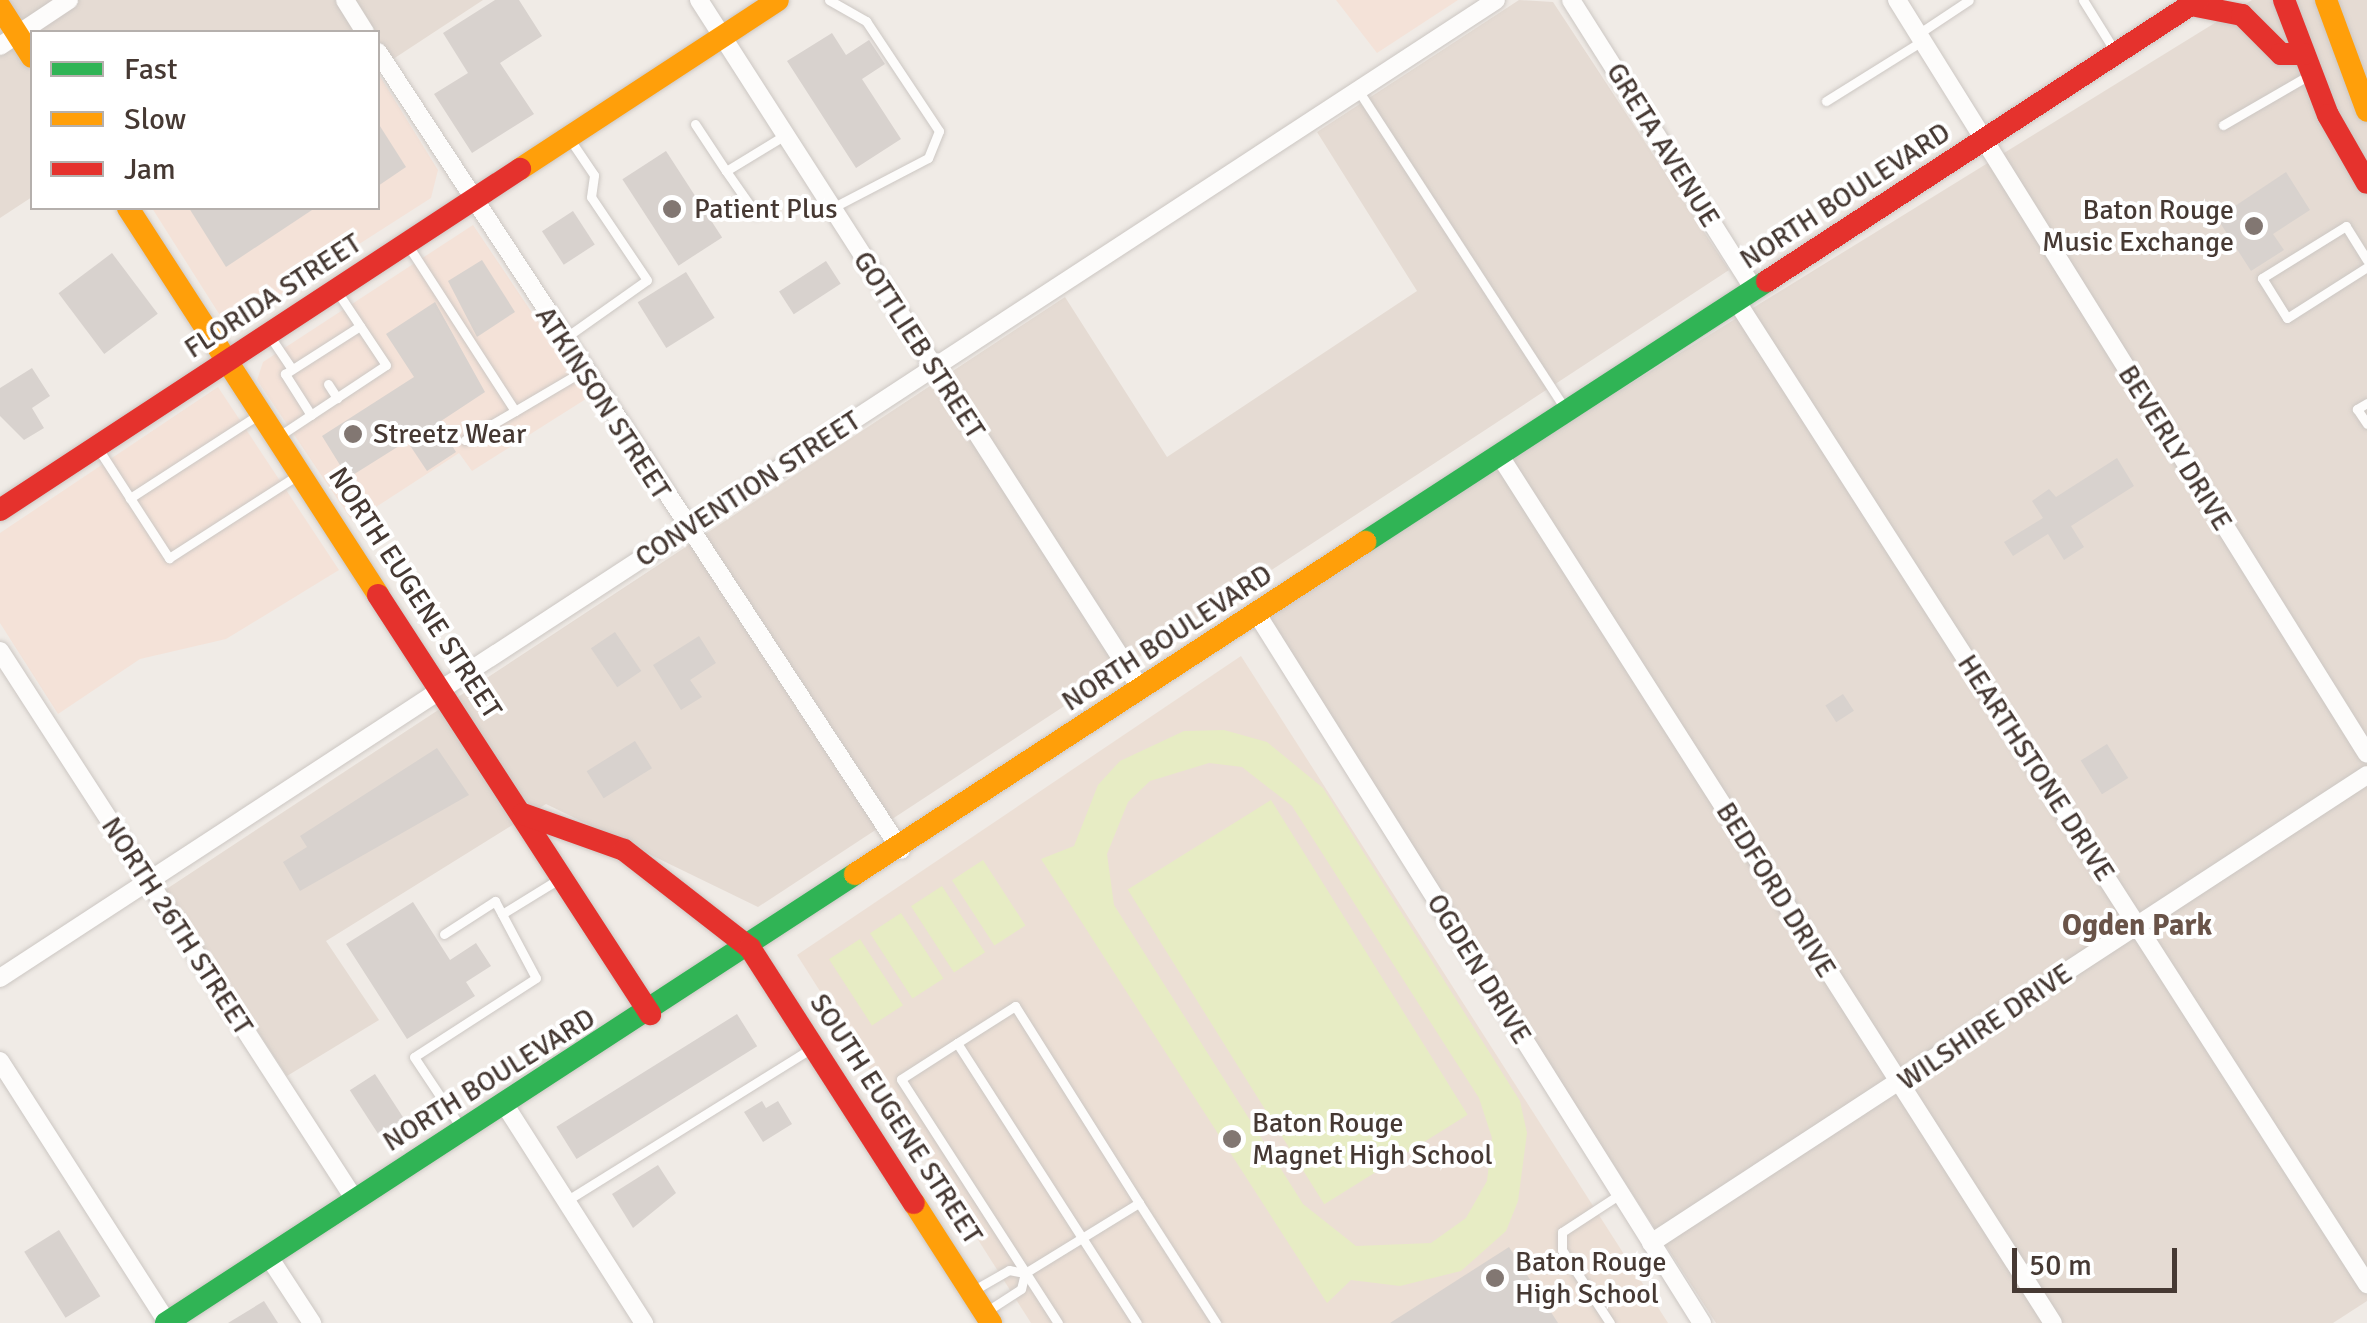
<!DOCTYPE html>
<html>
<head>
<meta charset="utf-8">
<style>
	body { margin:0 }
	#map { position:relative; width:2367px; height:1323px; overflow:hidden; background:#f0ebe6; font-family:Signika,sans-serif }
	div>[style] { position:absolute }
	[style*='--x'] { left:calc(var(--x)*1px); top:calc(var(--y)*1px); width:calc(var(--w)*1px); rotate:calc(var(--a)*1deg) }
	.residential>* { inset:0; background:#e5dbd3 }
	.commercial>* { inset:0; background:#f4e2d8 }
	.education>* { inset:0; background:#ecdfd5 }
	.green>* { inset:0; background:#e7ecc4; transform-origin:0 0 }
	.building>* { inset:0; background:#d8d2ce; transform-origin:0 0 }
	.roads { filter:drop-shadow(0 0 2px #ccc7c3) drop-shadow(0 0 2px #ccc7c3) }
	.lane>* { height:9px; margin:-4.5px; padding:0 4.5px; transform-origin:4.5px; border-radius:4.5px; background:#fdfcfb }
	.street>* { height:18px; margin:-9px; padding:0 9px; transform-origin:9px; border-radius:9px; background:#fdfcfb }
	.fast>* { height:22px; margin:-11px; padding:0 11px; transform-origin:11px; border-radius:11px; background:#30b455 }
	.slow>* { height:22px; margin:-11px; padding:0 11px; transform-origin:11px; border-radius:11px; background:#ff9f0a }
	.jam>* { height:22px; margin:-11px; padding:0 11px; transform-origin:11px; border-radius:11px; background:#e5322d }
	.dots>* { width:28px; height:28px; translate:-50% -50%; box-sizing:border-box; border:5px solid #fff; border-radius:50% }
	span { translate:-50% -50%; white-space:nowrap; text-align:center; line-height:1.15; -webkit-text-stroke:8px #fff; paint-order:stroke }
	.street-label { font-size:28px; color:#463933 }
	.poi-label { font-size:28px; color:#463933 }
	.left { translate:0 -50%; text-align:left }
	.right { translate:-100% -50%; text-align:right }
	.neighbourhood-label { font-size:30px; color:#6a5449; font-weight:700 }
	.legend { position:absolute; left:30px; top:30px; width:350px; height:180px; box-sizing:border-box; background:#fff; border:2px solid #b5b0ad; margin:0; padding:12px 18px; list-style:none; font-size:30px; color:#463933 }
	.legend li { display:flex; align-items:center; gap:20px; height:50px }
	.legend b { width:50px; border:2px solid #b5b0ad }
	.scale { position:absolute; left:2012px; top:1248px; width:165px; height:45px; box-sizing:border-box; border:5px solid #463933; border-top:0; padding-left:12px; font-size:30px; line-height:35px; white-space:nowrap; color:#463933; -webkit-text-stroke:8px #fff; paint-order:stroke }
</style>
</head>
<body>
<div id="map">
	<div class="residential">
		<div style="clip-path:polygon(0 0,483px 0,378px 69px,378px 32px,32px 32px,32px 197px,0 218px)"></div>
		<div style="clip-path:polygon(1519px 0,1553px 2px,1729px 270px,758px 907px,546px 804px,326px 941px,379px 1020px,287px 1076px,165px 890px,1065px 297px,1167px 457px,1417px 291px,1317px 132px)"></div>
		<div style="clip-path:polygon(2252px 0,2367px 0,2367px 1301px,2333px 1323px,1716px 1323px,1257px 614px)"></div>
	</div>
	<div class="commercial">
		<div style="clip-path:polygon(1336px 0,1458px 0,1377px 53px)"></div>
		<div style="clip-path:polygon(378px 73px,438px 170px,431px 198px,228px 328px,152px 208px,378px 208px)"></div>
		<div style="clip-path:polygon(473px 225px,589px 397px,472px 471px,459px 453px,353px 522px,257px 380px,263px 362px)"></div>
		<div style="clip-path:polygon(218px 387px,339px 570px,226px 639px,140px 659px,58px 714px,0 623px,0 533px)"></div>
	</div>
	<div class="education">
		<div style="clip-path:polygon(1241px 656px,1668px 1323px,1031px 1323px,797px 955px)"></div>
	</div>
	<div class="green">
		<div style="clip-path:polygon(evenodd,1224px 730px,1267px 742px,1323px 788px,1520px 1101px,1527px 1133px,1518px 1201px,1506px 1231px,1461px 1271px,1400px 1286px,1351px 1280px,1327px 1303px,1041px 859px,1074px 846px,1098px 785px,1120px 761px,1184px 731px,1224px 730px,1209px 763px,1242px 767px,1292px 806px,1479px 1098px,1492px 1138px,1487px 1181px,1466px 1218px,1431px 1243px,1356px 1246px,1303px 1204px,1114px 905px,1107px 854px,1128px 802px,1150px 781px,1209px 763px)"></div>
		<div style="left:1271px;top:800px;width:371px;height:169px;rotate:58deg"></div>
		<div style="left:983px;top:860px;width:78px;height:37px;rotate:57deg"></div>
		<div style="left:942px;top:886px;width:79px;height:37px;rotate:57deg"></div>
		<div style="left:901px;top:913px;width:78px;height:37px;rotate:57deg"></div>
		<div style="left:860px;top:939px;width:79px;height:37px;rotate:57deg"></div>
	</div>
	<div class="building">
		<div style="clip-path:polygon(495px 0,519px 0,542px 36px,500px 63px,534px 114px,472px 153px,434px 94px,468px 73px,443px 33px)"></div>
		<div style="clip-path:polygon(832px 33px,846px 55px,869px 40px,885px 64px,862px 79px,901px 139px,856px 168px,787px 61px)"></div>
		<div style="clip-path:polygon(378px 123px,406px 167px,378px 186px)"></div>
		<div style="left:666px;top:151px;width:103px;height:52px;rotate:57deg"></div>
		<div style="clip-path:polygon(2286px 172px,2310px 210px,2273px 234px,2284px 250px,2251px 271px,2217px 218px)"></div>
		<div style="clip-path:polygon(189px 208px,315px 208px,226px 267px)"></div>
		<div style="left:573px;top:211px;width:40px;height:37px;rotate:57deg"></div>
		<div style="left:112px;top:253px;width:76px;height:67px;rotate:53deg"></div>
		<div style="clip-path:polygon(482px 260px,515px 312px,477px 337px,448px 281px)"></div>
		<div style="left:826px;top:261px;width:27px;height:56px;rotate:57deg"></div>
		<div style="left:686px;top:272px;width:54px;height:57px;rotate:58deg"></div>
		<div style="clip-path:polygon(435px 302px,485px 392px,438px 423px,456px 452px,427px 471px,407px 441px,348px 478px,322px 436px,414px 377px,386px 334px)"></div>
		<div style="clip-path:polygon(32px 368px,50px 396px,32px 408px,44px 428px,24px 440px,0 416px,0 388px)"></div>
		<div style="clip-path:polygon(2117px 458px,2134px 486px,2071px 526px,2084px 547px,2064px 560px,2048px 534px,2013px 556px,2004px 542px,2043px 518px,2032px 501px,2049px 489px,2056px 497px)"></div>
		<div style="left:615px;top:632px;width:47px;height:29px;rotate:56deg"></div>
		<div style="clip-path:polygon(699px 636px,716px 663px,690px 680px,702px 697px,681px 710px,653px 665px)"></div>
		<div style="left:1843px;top:694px;width:20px;height:21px;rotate:57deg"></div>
		<div style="left:635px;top:741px;width:32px;height:57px;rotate:58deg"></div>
		<div style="left:2107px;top:744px;width:40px;height:31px;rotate:58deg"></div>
		<div style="clip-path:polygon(437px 748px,469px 795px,300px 891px,283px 862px,307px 847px,300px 836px)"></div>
		<div style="clip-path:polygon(413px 902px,450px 960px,476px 943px,491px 966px,466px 982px,475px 996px,407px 1039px,346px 944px)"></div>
		<div style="left:737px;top:1014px;width:38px;height:213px;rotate:58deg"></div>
		<div style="left:375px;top:1074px;width:56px;height:30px;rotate:57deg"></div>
		<div style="clip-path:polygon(762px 1101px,766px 1108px,778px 1101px,792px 1124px,763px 1142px,744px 1112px)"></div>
		<div style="clip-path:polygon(658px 1165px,676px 1193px,633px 1228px,612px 1194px)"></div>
		<div style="left:59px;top:1230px;width:78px;height:41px;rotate:58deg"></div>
		<div style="clip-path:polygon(1509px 1247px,1558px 1323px,1390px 1323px)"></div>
		<div style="clip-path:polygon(264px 1301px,278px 1323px,228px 1323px)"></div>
	</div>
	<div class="roads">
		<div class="lane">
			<div style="--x:829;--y:0;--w:43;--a:29.6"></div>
			<div style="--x:866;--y:21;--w:132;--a:56.4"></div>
			<div style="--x:939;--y:131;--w:29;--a:112"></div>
			<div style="--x:928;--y:158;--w:106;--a:152.5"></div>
			<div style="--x:2083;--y:0;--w:62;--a:58.1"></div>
			<div style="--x:1918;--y:34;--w:61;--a:-33.7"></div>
			<div style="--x:1358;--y:90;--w:382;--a:57"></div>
			<div style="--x:1826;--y:101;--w:113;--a:-32"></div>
			<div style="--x:695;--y:124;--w:56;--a:56.6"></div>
			<div style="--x:726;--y:171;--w:69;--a:-31.4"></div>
			<div style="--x:2223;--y:125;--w:102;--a:-30.1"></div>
			<div style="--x:726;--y:171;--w:52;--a:55.1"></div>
			<div style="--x:409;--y:247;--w:195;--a:57.1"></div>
			<div style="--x:515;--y:411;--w:58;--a:149.9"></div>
			<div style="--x:2367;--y:260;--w:40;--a:-122"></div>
			<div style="--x:2346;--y:226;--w:99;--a:148.2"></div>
			<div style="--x:2262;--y:278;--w:47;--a:58"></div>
			<div style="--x:2287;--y:318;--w:95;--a:-32.5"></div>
			<div style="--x:271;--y:338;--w:37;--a:56"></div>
			<div style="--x:565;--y:338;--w:100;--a:-35.3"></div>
			<div style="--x:647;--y:280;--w:100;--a:-124"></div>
			<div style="--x:591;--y:197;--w:22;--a:-82"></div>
			<div style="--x:594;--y:175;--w:41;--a:-124.1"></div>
			<div style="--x:328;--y:384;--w:17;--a:57"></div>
			<div style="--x:2367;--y:403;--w:12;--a:149"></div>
			<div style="--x:2357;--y:409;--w:18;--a:56"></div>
			<div style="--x:515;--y:411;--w:79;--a:-30.5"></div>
			<div style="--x:258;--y:415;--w:153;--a:147"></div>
			<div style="--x:130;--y:498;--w:72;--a:57"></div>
			<div style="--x:169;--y:558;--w:151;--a:-32.8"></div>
			<div style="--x:311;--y:415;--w:49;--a:-122.4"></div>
			<div style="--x:285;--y:374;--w:89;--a:-32.6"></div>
			<div style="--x:279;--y:436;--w:128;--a:-33.6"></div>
			<div style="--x:386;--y:365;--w:87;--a:-123.7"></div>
			<div style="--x:99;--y:450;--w:57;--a:57.1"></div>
			<div style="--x:502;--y:914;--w:67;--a:-31.6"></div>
			<div style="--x:444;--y:934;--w:61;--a:-32.9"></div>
			<div style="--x:495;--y:901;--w:87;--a:62"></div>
			<div style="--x:536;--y:978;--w:145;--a:147.1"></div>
			<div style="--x:414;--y:1057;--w:87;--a:56.3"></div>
			<div style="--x:957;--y:1043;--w:69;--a:-32.5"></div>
			<div style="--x:1015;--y:1006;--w:233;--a:57.8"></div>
			<div style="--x:566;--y:1201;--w:287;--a:-31.9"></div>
			<div style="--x:1025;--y:1273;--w:134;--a:-31.6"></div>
			<div style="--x:1139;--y:1203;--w:143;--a:57.3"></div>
			<div style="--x:974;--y:1290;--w:40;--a:-29.7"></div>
			<div style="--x:1009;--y:1270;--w:16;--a:11"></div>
			<div style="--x:1025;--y:1273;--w:16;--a:104"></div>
			<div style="--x:1021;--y:1289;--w:40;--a:147.1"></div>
			<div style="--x:1058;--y:1323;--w:290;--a:-122.8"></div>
			<div style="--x:901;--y:1079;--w:67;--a:-32.7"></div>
			<div style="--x:957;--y:1043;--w:333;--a:57.3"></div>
			<div style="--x:1610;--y:1323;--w:87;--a:-123.3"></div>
			<div style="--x:1562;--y:1250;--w:18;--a:-90"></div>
			<div style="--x:1562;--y:1232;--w:69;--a:-33.2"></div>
		</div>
		<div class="street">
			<div style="--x:345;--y:0;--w:38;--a:58"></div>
			<div style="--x:699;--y:0;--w:819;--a:57.32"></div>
			<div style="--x:1571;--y:0;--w:344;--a:57.7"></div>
			<div style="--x:1897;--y:0;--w:888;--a:58.06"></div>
			<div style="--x:0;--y:46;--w:83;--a:-33.7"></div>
			<div style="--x:378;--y:52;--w:954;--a:56.76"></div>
			<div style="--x:1737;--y:302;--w:1167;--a:57.32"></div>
			<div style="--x:1500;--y:456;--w:1028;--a:57.47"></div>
			<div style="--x:1257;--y:614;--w:837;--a:57.89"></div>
			<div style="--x:0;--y:651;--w:654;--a:57.11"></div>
			<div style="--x:0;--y:978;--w:1787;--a:-33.17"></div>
			<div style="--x:0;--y:1061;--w:310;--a:57.4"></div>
			<div style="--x:505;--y:1105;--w:259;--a:57.5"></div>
			<div style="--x:1651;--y:1243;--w:855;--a:-33.17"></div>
			<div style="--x:269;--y:1257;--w:79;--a:56.9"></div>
		</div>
		<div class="fast">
			<div style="--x:1365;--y:542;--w:479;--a:-33"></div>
			<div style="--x:166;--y:1323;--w:822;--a:-33.09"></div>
		</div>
		<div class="slow">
			<div style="--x:2326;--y:0;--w:118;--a:69.7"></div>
			<div style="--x:0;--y:7;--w:59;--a:57.4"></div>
			<div style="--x:520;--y:169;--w:308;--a:-33.2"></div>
			<div style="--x:128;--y:208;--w:461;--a:57.1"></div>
			<div style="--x:855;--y:874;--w:609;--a:-33.06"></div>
			<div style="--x:914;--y:1203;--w:143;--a:57.3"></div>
		</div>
		<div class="jam">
			<div style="--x:2284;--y:0;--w:123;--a:69.1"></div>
			<div style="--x:2328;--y:115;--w:78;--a:60.2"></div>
			<div style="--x:2191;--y:5;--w:52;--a:11.1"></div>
			<div style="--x:2242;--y:15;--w:55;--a:45"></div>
			<div style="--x:2281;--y:54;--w:23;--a:0"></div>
			<div style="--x:1767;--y:281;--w:515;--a:-33.1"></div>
			<div style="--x:0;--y:510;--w:622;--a:-33.26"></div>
			<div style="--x:378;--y:595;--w:500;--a:57"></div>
			<div style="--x:523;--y:814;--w:107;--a:19.6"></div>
			<div style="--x:624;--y:850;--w:160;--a:37.9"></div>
			<div style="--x:750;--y:948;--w:303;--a:57.3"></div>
		</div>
	</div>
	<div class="dots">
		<div style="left:672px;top:209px;background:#827772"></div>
		<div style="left:2254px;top:226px;background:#827772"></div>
		<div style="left:353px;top:434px;background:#827772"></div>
		<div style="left:1232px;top:1139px;background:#827772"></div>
		<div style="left:1495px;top:1278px;background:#827772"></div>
	</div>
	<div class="street-label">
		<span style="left:1663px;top:145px;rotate:58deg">GRETA AVENUE</span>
		<span style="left:1845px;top:196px;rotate:-33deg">NORTH BOULEVARD</span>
		<span style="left:273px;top:296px;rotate:-33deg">FLORIDA STREET</span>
		<span style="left:919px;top:345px;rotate:57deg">GOTTLIEB STREET</span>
		<span style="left:603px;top:403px;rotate:57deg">ATKINSON STREET</span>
		<span style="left:2175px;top:448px;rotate:58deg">BEVERLY DRIVE</span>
		<span style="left:748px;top:489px;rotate:-33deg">CONVENTION STREET</span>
		<span style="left:415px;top:593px;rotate:57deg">NORTH EUGENE STREET</span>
		<span style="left:1167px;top:638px;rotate:-33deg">NORTH BOULEVARD</span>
		<span style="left:2036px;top:768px;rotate:57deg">HEARTHSTONE DRIVE</span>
		<span style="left:1776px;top:890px;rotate:58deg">BEDFORD DRIVE</span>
		<span style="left:177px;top:926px;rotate:57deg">NORTH 26TH STREET</span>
		<span style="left:1479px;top:969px;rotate:58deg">OGDEN DRIVE</span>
		<span style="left:1985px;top:1027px;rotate:-34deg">WILSHIRE DRIVE</span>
		<span style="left:489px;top:1080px;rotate:-32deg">NORTH BOULEVARD</span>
		<span style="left:896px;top:1119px;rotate:57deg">SOUTH EUGENE STREET</span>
	</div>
	<div class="poi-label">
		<span class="left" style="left:694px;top:209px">Patient Plus</span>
		<span class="right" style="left:2234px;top:226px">Baton Rouge<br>Music Exchange</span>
		<span class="left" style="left:373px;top:434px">Streetz Wear</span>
		<span class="left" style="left:1252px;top:1139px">Baton Rouge<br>Magnet High School</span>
		<span class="left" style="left:1515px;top:1278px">Baton Rouge<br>High School</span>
	</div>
	<div class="neighbourhood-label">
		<span style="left:2137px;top:926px">Ogden Park</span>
	</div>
	<ul class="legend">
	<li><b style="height:12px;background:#30b455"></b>Fast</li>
	<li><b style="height:12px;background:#ff9f0a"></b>Slow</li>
	<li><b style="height:12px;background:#e5322d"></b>Jam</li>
	</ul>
	<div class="scale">50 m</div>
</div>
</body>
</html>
